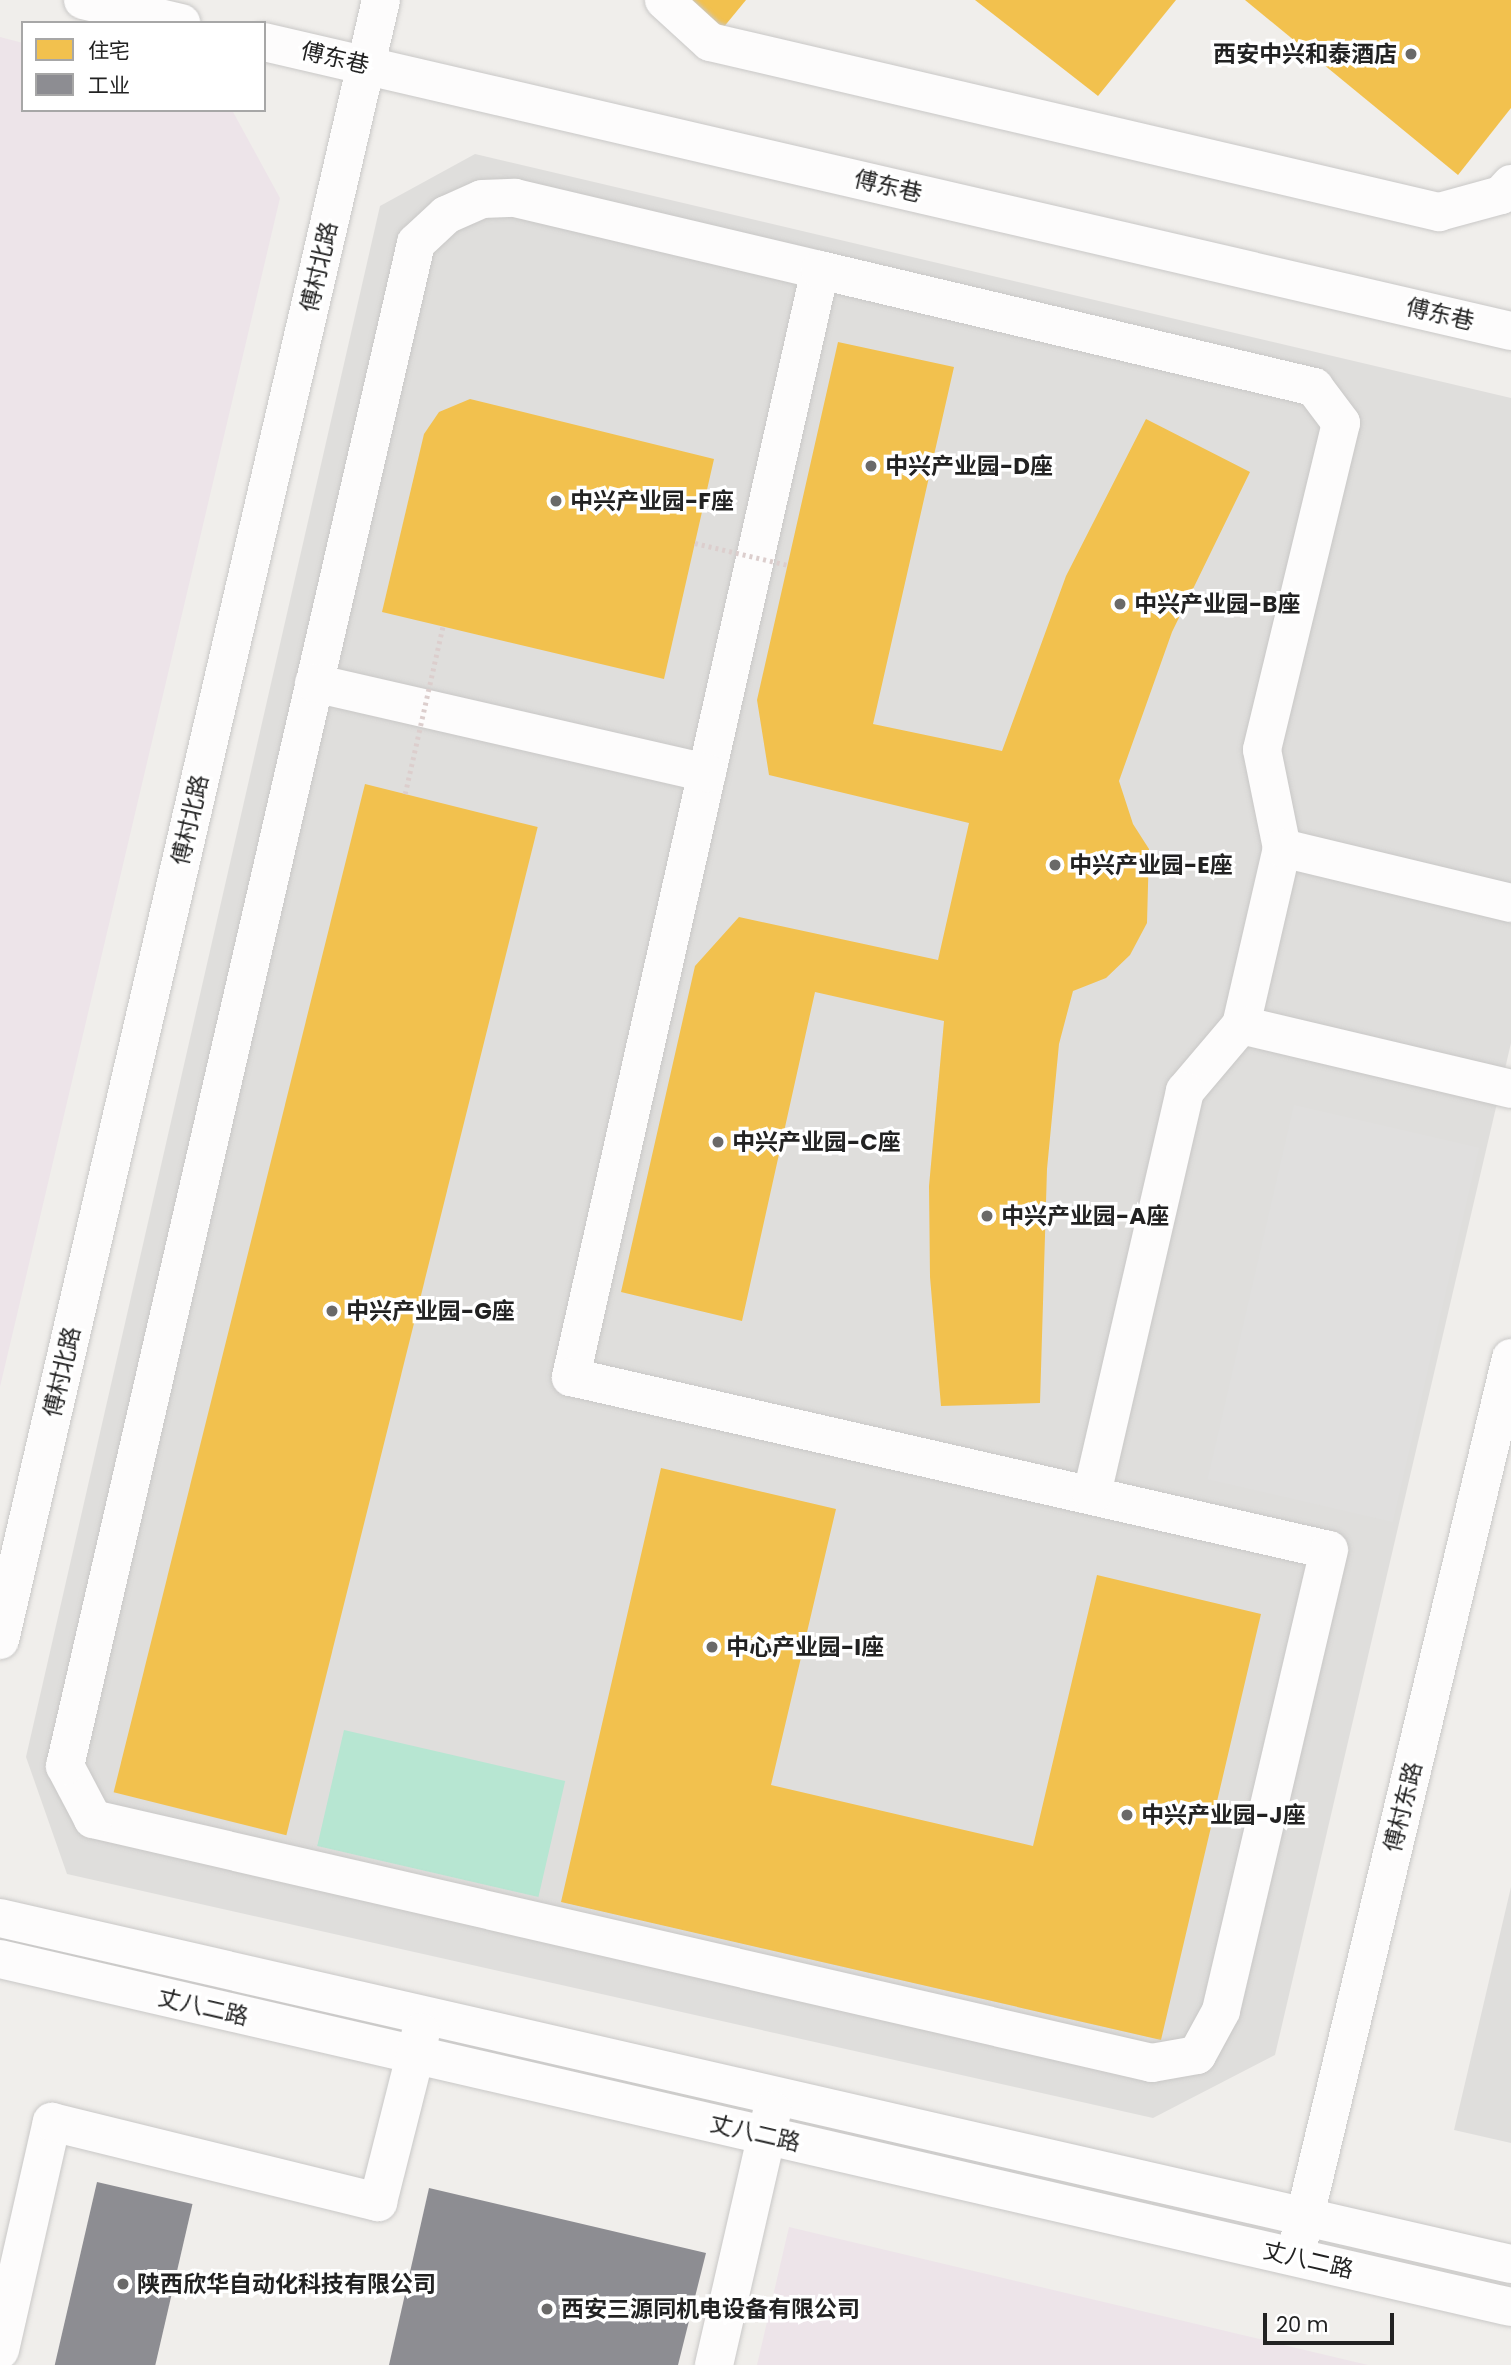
<!DOCTYPE html>
<html>
<head>
<meta charset="utf-8">
<style>
	body { margin:0 }
	#map { position:relative; width:1511px; height:2365px; overflow:hidden; background:#f0eeeb; font-family:Poppins,"Noto Sans SC",sans-serif }
	div>[style] { position:absolute }
	[style*='--x'] { left:calc(var(--x)*1px); top:calc(var(--y)*1px); width:calc(var(--w)*1px); rotate:calc(var(--a)*1deg) }
	.residential>* { inset:0; background:#dfdedc }
	.industrial>* { inset:0; background:#ede4e9 }
	.pitch>* { inset:0; background:#b7e6d2; transform-origin:0 0 }
	.parking>* { inset:0; background:#e0dfde; transform-origin:0 0 }
	.homes>* { inset:0; background:#f2c14e; transform-origin:0 0 }
	.industry>* { inset:0; background:#8d8d92; transform-origin:0 0 }
	.roads { filter:drop-shadow(0 0 2px #c9c8c7) drop-shadow(0 0 2px #c9c8c7) }
	.minor>* { height:38px; margin:-19px; padding:0 19px; transform-origin:19px; border-radius:19px; background:#fdfcfc }
	.path-bridge>* { height:4.5px; margin-top:-2.25px; transform-origin:0; background:repeating-linear-gradient(90deg,#dccecd 0 3.5px,transparent 0 7px) }
	.dots>* { width:19px; height:19px; translate:-50% -50%; box-sizing:border-box; border:4px solid #fff; border-radius:50% }
	span { translate:-50% -50%; white-space:nowrap; text-align:center; line-height:1.15; -webkit-text-stroke:7px #fff; paint-order:stroke }
	.poi-label { font-size:23px; color:#222; font-weight:700 }
	.right { translate:-100% -50%; text-align:right }
	.left { translate:0 -50%; text-align:left }
	.street-label { font-size:23px; color:#222 }
	.legend { position:absolute; left:21px; top:21px; width:245px; height:91px; box-sizing:border-box; background:#fff; border:2px solid #a7a7a7; margin:0; padding:9px 12px; list-style:none; font-size:21px; color:#222 }
	.legend li { display:flex; align-items:center; gap:14px; height:35px }
	.legend b { width:35px; border:2px solid #a7a7a7 }
	.scale { position:absolute; left:1263px; top:2313px; width:131px; height:32px; box-sizing:border-box; border:4px solid #222; border-top:0; padding-left:9px; font-size:21px; line-height:24px; white-space:nowrap; color:#222; -webkit-text-stroke:5px #fff; paint-order:stroke }
</style>
</head>
<body>
<div id="map">
	<div class="residential">
		<div style="clip-path:polygon(475px 154px,1511px 398px,1511px 1043px,1275px 2055px,1153px 2118px,67px 1874px,26px 1757px,380px 206px)"></div>
		<div style="clip-path:polygon(1511px 1887px,1511px 2143px,1454px 2130px)"></div>
	</div>
	<div class="industrial">
		<div style="clip-path:polygon(0 37px,23px 43px,23px 110px,232px 110px,280px 198px,0 1387px)"></div>
		<div style="clip-path:polygon(789px 2227px,1368px 2365px,757px 2365px)"></div>
	</div>
	<div class="pitch">
		<div style="left:344px;top:1730px;width:227px;height:119px;rotate:13deg"></div>
	</div>
	<div class="parking">
		<div style="left:1294px;top:1105px;width:190px;height:384px;rotate:13deg"></div>
	</div>
	<div class="homes">
		<div style="clip-path:polygon(680px 0,746px 0,718px 34px)"></div>
		<div style="clip-path:polygon(975px 0,1176px 0,1098px 96px)"></div>
		<div style="clip-path:polygon(1245px 0,1511px 0,1511px 108px,1458px 175px)"></div>
		<div style="clip-path:polygon(838px 342px,954px 367px,873px 724px,1002px 751px,1066px 576px,1146px 419px,1250px 472px,1172px 632px,1119px 781px,1133px 824px,1149px 849px,1147px 923px,1130px 955px,1106px 978px,1073px 991px,1059px 1044px,1047px 1169px,1040px 1403px,941px 1406px,930px 1277px,929px 1186px,944px 1021px,815px 992px,742px 1321px,621px 1292px,695px 966px,739px 917px,938px 960px,969px 823px,769px 775px,757px 700px)"></div>
		<div style="clip-path:polygon(470px 399px,714px 459px,664px 679px,382px 612px,424px 434px,439px 412px)"></div>
		<div style="left:365px;top:784px;width:178px;height:1039px;rotate:14deg"></div>
		<div style="clip-path:polygon(661px 1468px,836px 1509px,771px 1785px,1033px 1846px,1097px 1575px,1261px 1614px,1161px 2040px,561px 1902px)"></div>
	</div>
	<div class="industry">
		<div style="left:97px;top:2182px;width:98px;height:188px;rotate:13deg"></div>
		<div style="clip-path:polygon(429px 2188px,706px 2253px,678px 2365px,389px 2365px)"></div>
	</div>
	<div class="roads">
		<div class="minor">
			<div style="--x:83;--y:0;--w:101;--a:13.2"></div>
			<div style="--x:664;--y:0;--w:62;--a:42.4"></div>
			<div style="--x:710;--y:42;--w:749;--a:13.13"></div>
			<div style="--x:1439;--y:212;--w:64;--a:-15.3"></div>
			<div style="--x:1501;--y:195;--w:15;--a:-48"></div>
			<div style="--x:264;--y:42;--w:1280;--a:13.05"></div>
			<div style="--x:820;--y:270;--w:1135;--a:102.68"></div>
			<div style="--x:571;--y:1377;--w:777;--a:12.86"></div>
			<div style="--x:1329;--y:1550;--w:473;--a:103.2"></div>
			<div style="--x:1221;--y:2011;--w:50;--a:118.6"></div>
			<div style="--x:1197;--y:2055;--w:46;--a:169.9"></div>
			<div style="--x:1152;--y:2063;--w:1087;--a:-167.03"></div>
			<div style="--x:93;--y:1819;--w:60;--a:-117.8"></div>
			<div style="--x:65;--y:1766;--w:1563;--a:-77.02"></div>
			<div style="--x:416;--y:243;--w:41;--a:-43"></div>
			<div style="--x:446;--y:215;--w:39;--a:-24"></div>
			<div style="--x:482;--y:199;--w:33;--a:-2"></div>
			<div style="--x:515;--y:198;--w:313;--a:13.3"></div>
			<div style="--x:820;--y:270;--w:508;--a:13.32"></div>
			<div style="--x:1314;--y:387;--w:45;--a:53.1"></div>
			<div style="--x:1341;--y:423;--w:336;--a:103.6"></div>
			<div style="--x:1262;--y:750;--w:100;--a:78.5"></div>
			<div style="--x:1282;--y:848;--w:182;--a:103"></div>
			<div style="--x:1241;--y:1025;--w:87;--a:130.3"></div>
			<div style="--x:1185;--y:1091;--w:415;--a:103"></div>
			<div style="--x:314;--y:683;--w:403;--a:12.9"></div>
			<div style="--x:1282;--y:848;--w:236;--a:13.5"></div>
			<div style="--x:1241;--y:1025;--w:277;--a:13.3"></div>
			<div style="--x:0;--y:1640;--w:1684;--a:-76.92"></div>
			<div style="--x:0;--y:1918;--w:1550;--a:12.9"></div>
			<div style="--x:0;--y:1959;--w:1551;--a:12.97"></div>
			<div style="--x:1299;--y:2241;--w:908;--a:-76.5"></div>
			<div style="--x:0;--y:2350;--w:234;--a:-77.2"></div>
			<div style="--x:52;--y:2122;--w:336;--a:13.8"></div>
			<div style="--x:378;--y:2202;--w:175;--a:-75.8"></div>
			<div style="--x:714;--y:2365;--w:261;--a:-77.1"></div>
		</div>
	</div>
	<div class="path-bridge">
		<div style="--x:695;--y:543;--w:96;--a:13.3"></div>
		<div style="--x:405;--y:794;--w:172;--a:-77.3"></div>
	</div>
	<div class="dots">
		<div style="left:1411px;top:54px;background:#6a6968"></div>
		<div style="left:871px;top:466px;background:#6a6968"></div>
		<div style="left:556px;top:501px;background:#6a6968"></div>
		<div style="left:1120px;top:604px;background:#6a6968"></div>
		<div style="left:1055px;top:865px;background:#6a6968"></div>
		<div style="left:718px;top:1142px;background:#6a6968"></div>
		<div style="left:987px;top:1216px;background:#6a6968"></div>
		<div style="left:332px;top:1311px;background:#6a6968"></div>
		<div style="left:712px;top:1647px;background:#6a6968"></div>
		<div style="left:1127px;top:1815px;background:#6a6968"></div>
		<div style="left:123px;top:2284px;background:#6a6968"></div>
		<div style="left:547px;top:2309px;background:#6a6968"></div>
	</div>
	<div class="poi-label">
		<span class="right" style="left:1397px;top:54px">西安中兴和泰酒店</span>
		<span class="left" style="left:885px;top:466px">中兴产业园-D座</span>
		<span class="left" style="left:570px;top:501px">中兴产业园-F座</span>
		<span class="left" style="left:1134px;top:604px">中兴产业园-B座</span>
		<span class="left" style="left:1069px;top:865px">中兴产业园-E座</span>
		<span class="left" style="left:732px;top:1142px">中兴产业园-C座</span>
		<span class="left" style="left:1001px;top:1216px">中兴产业园-A座</span>
		<span class="left" style="left:346px;top:1311px">中兴产业园-G座</span>
		<span class="left" style="left:726px;top:1647px">中心产业园-I座</span>
		<span class="left" style="left:1141px;top:1815px">中兴产业园-J座</span>
		<span class="left" style="left:137px;top:2284px">陕西欣华自动化科技有限公司</span>
		<span class="left" style="left:561px;top:2309px">西安三源同机电设备有限公司</span>
	</div>
	<div class="street-label">
		<span style="left:335px;top:58px;rotate:13deg">傅东巷</span>
		<span style="left:888px;top:186px;rotate:13deg">傅东巷</span>
		<span style="left:319px;top:267px;rotate:-77deg">傅村北路</span>
		<span style="left:1440px;top:314px;rotate:13deg">傅东巷</span>
		<span style="left:190px;top:820px;rotate:-77deg">傅村北路</span>
		<span style="left:62px;top:1372px;rotate:-77deg">傅村北路</span>
		<span style="left:1403px;top:1807px;rotate:-76deg">傅村东路</span>
		<span style="left:203px;top:2007px;rotate:13deg">丈八二路</span>
		<span style="left:755px;top:2133px;rotate:13deg">丈八二路</span>
		<span style="left:1308px;top:2260px;rotate:13deg">丈八二路</span>
	</div>
	<ul class="legend">
	<li><b style="height:19px;background:#f2c14e"></b>住宅</li>
	<li><b style="height:19px;background:#8d8d92"></b>工业</li>
	</ul>
	<div class="scale">20 m</div>
</div>
</body>
</html>
